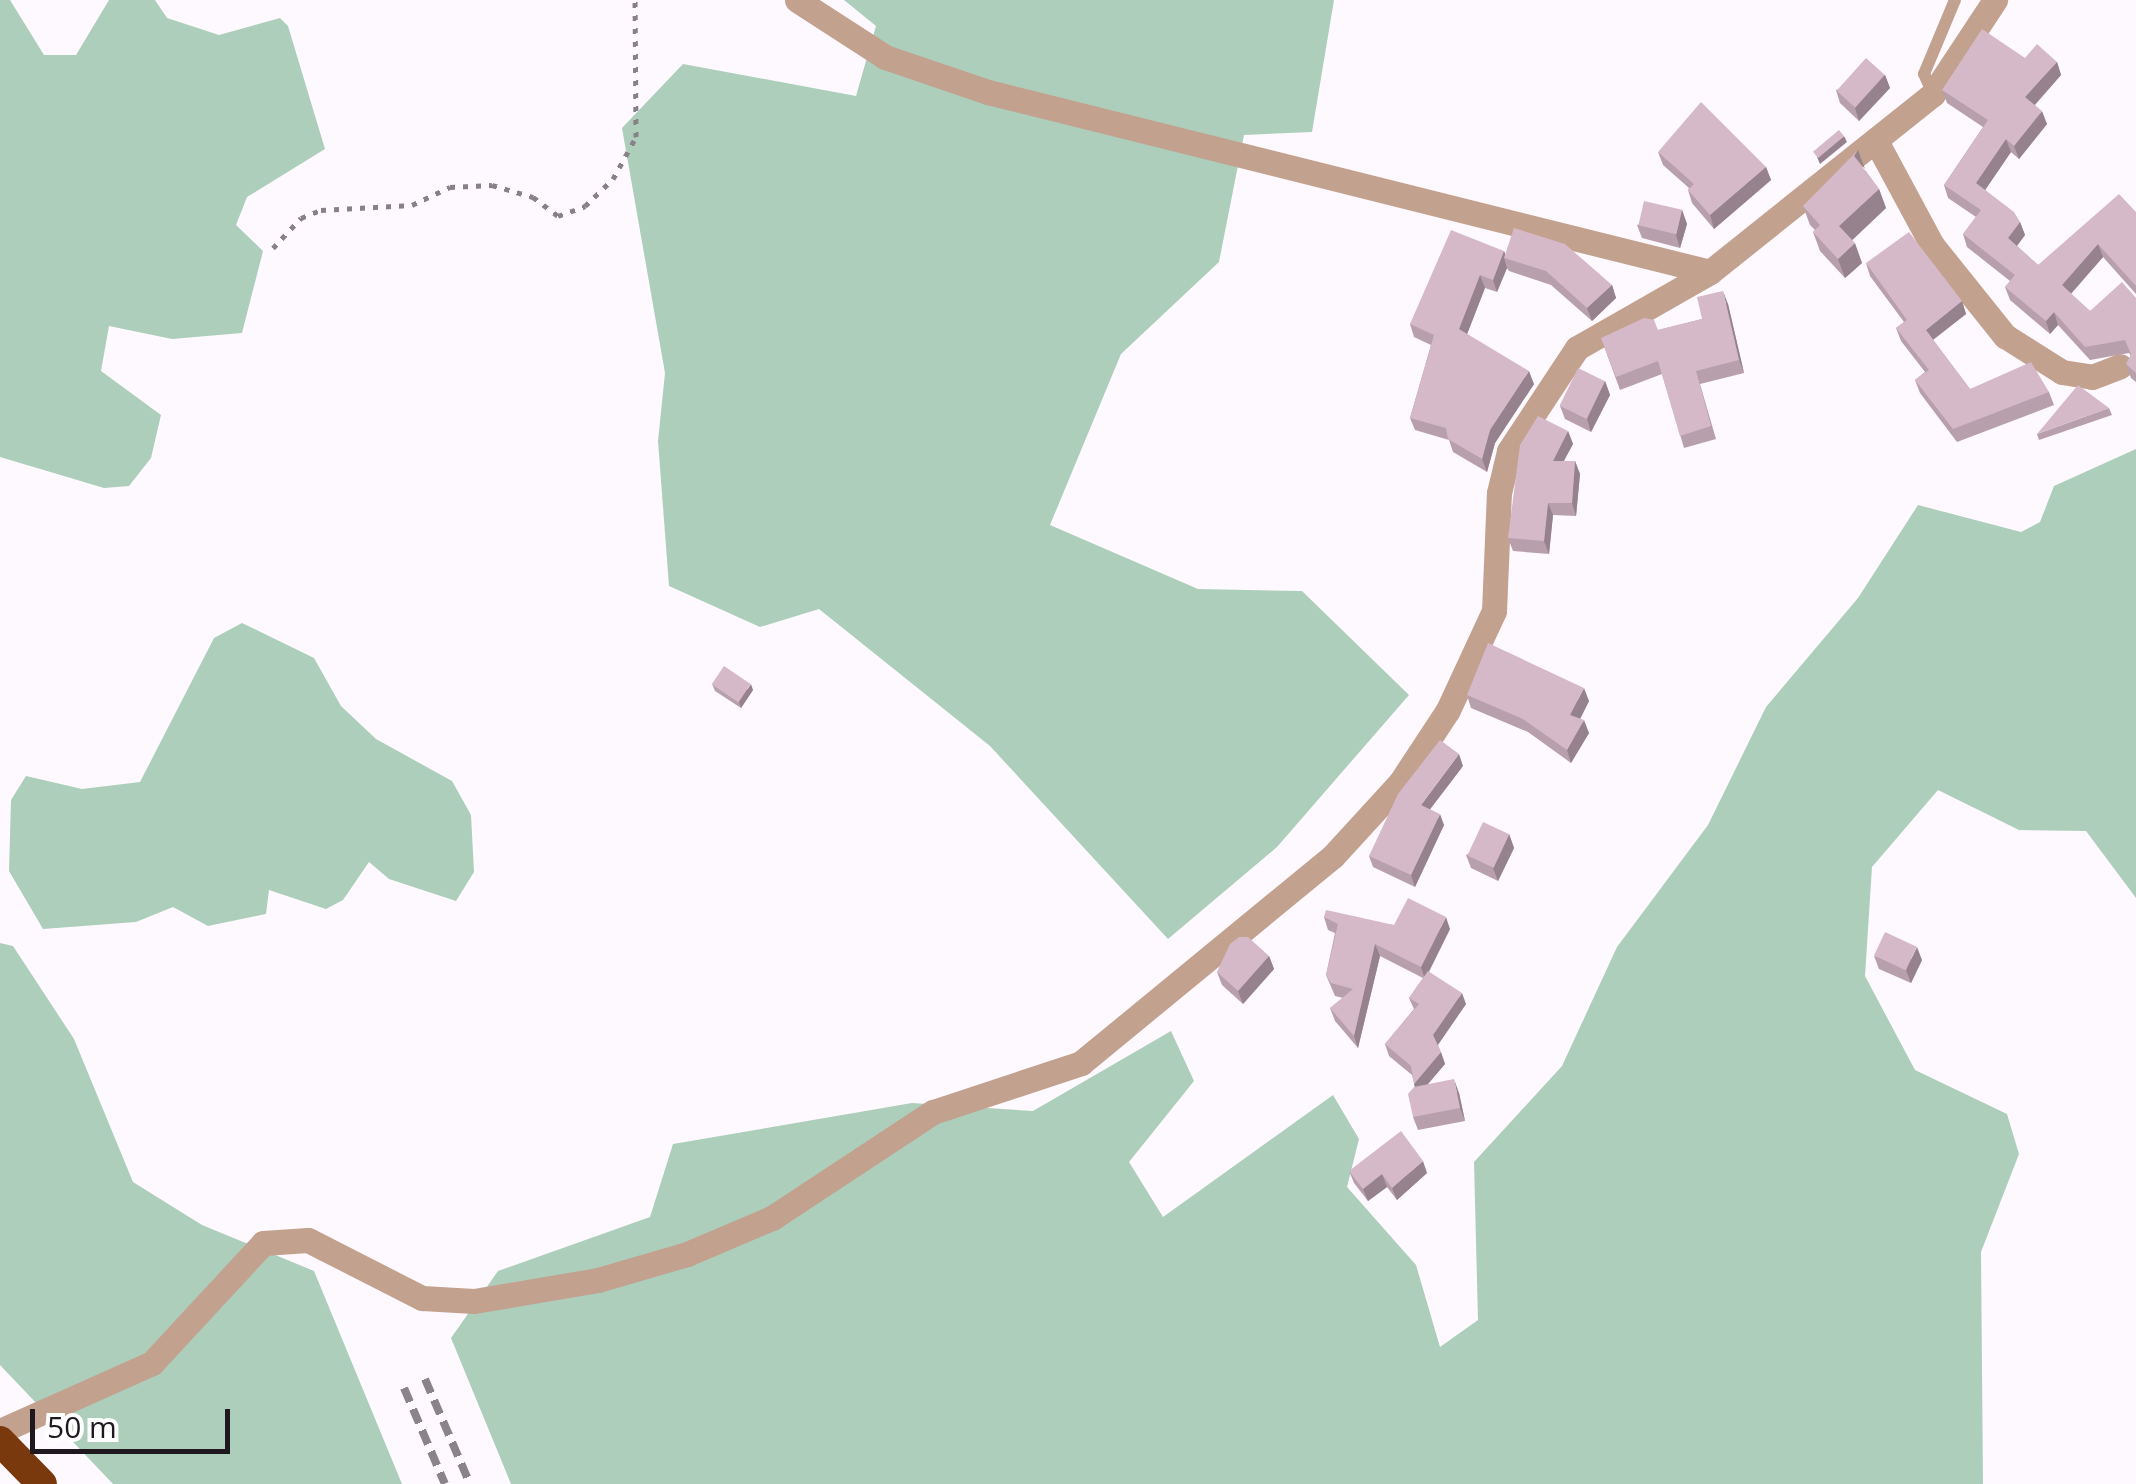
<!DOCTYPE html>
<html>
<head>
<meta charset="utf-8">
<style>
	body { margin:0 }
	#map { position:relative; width:2136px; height:1484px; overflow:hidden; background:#fef9fe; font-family:"Open Sans",sans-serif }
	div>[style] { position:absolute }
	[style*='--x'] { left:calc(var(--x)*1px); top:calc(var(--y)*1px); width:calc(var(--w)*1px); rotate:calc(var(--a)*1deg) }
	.forest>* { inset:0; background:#adcebb }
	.path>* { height:5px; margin-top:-2.5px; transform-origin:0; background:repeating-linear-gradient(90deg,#888187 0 5px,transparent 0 13px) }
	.service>* { height:12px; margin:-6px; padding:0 6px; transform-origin:6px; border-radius:6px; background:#c2a18f }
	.minor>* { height:25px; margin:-12.5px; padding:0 12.5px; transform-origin:12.5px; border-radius:12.5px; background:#c2a18f }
	.motorway>* { height:30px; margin:-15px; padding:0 15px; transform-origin:15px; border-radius:15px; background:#79390c }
	.rail>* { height:8px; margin-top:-4px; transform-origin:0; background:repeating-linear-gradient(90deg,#8a838a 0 15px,transparent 0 23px) }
	.wall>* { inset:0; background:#b89fac }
	.shaded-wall>* { inset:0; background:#96828c }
	.building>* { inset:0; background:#d6b9c8; transform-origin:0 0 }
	span { translate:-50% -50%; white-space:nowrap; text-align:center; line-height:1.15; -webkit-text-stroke:9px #fff; paint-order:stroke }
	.scale { position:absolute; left:30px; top:1409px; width:200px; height:45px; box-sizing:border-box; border:5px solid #20181f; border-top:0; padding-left:12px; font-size:30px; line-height:35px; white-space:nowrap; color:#20181f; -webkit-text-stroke:8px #fff; paint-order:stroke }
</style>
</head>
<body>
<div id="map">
	<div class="forest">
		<div style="clip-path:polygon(0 0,10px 0,44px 55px,76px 55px,109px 0,155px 0,167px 18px,219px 35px,280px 18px,288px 26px,325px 149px,247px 197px,236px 225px,263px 251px,242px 333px,172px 339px,109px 326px,101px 371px,161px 415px,151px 458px,129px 486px,104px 488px,0 457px)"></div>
		<div style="clip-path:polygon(844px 0,1334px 0,1312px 132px,1244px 135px,1219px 262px,1121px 354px,1050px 525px,1198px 589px,1302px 591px,1409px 695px,1277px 847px,1168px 939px,990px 746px,819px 609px,760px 627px,669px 586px,658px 441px,665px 373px,622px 128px,683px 64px,856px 96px,876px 26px)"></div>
		<div style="clip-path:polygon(2136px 449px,2136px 898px,2086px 831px,2019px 830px,1938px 790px,1872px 867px,1865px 976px,1915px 1070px,2007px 1114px,2019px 1154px,1981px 1252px,1983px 1484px,511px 1484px,451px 1338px,498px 1271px,650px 1217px,673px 1144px,912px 1103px,1033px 1111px,1171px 1031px,1194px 1081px,1129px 1162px,1163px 1217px,1333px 1095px,1359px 1139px,1347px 1187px,1416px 1265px,1440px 1347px,1478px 1320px,1474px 1162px,1562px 1066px,1617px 947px,1708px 825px,1766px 707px,1858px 598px,1918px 505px,2021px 532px,2040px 522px,2054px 486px)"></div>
		<div style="clip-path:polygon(242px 623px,314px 658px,341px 706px,376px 739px,452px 781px,471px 815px,474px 872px,456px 901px,389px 879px,369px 862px,343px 900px,326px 909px,269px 890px,266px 914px,208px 926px,173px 907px,136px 922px,43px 929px,9px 871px,11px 800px,26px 776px,82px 789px,140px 782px,214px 638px)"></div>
		<div style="clip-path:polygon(0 943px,13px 946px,74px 1039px,133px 1182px,202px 1225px,314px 1271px,402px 1484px,113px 1484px,0 1365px)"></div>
	</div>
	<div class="path">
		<div style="--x:273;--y:248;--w:41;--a:-47"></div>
		<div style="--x:301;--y:218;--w:22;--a:-22"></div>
		<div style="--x:321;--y:210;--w:91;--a:-3.1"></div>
		<div style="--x:412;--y:205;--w:42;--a:-25.3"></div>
		<div style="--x:450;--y:187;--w:42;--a:-2.7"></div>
		<div style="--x:492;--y:185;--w:43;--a:16.3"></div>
		<div style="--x:533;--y:197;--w:31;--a:37"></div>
		<div style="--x:558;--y:216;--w:29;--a:-20"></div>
		<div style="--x:585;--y:206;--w:39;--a:-44"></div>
		<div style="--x:613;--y:179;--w:48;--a:-61.3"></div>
		<div style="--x:636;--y:137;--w:137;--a:-90.4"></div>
	</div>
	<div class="service">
		<div style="--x:1933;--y:94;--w:22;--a:-114"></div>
		<div style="--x:1924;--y:74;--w:80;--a:-67.3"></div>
	</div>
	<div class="minor">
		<div style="--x:797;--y:0;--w:105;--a:32.9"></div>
		<div style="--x:885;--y:57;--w:109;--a:18.8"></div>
		<div style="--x:988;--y:92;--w:744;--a:14"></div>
		<div style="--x:1876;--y:141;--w:118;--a:61.7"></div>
		<div style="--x:1932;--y:245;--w:117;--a:51.3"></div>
		<div style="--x:2005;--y:336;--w:67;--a:32.3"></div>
		<div style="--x:2062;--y:372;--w:30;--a:9"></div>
		<div style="--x:2092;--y:377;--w:30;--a:-21"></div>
		<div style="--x:0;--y:1431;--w:167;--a:-24.1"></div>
		<div style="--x:152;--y:1363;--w:163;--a:-47.2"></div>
		<div style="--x:263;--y:1243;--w:45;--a:-3.8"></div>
		<div style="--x:308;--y:1240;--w:128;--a:27"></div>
		<div style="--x:422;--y:1298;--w:52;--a:3.3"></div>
		<div style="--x:474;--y:1301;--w:126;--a:-9.6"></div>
		<div style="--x:598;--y:1280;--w:93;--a:-16.3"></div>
		<div style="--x:687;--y:1254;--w:92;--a:-23"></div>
		<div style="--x:772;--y:1218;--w:193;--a:-33.4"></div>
		<div style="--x:933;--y:1112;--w:156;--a:-18.3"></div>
		<div style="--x:1081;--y:1063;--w:326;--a:-39.4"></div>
		<div style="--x:1333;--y:856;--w:99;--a:-47.5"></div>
		<div style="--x:1400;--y:783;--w:87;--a:-56.7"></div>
		<div style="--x:1448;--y:710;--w:109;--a:-65.1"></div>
		<div style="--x:1494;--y:611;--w:118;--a:-87.6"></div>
		<div style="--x:1499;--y:493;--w:43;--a:-76.6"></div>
		<div style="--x:1509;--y:451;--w:123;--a:-56.6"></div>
		<div style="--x:1577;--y:348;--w:153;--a:-29.7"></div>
		<div style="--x:1710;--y:272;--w:285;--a:-38.6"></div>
		<div style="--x:1933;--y:94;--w:113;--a:-56.6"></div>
	</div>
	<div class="motorway">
		<div style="--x:0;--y:1441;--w:60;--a:45.7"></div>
	</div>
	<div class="rail">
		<div style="--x:425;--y:1379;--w:114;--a:66.8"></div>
		<div style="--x:404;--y:1388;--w:104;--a:66.9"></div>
	</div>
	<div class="wall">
		<div style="clip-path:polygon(2025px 58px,2057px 62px,2061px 75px,2035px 105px,2047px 124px,2019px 159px,2011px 152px,1985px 190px,2020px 222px,2025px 235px,2017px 246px,2038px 265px,2136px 212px,2136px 294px,2103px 257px,2071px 294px,2090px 311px,2136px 298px,2136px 382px,2131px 378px,2126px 364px,2131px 356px,2129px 353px,2090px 360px,2058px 325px,2050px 334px,2010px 300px,2005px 287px,2010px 281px,1967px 247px,1963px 234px,1976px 217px,1948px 198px,1944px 185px,1983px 127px,1947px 103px,1942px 90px)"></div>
		<div style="clip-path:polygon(1885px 75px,1890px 88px,1859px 121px,1840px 103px,1836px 90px)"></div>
		<div style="clip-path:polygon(1658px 152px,1766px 167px,1771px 180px,1714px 229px,1692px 203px,1688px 190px,1689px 188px,1663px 165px)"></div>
		<div style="clip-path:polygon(1865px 170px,1879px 189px,1886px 208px,1852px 240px,1862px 263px,1845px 278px,1820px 251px,1813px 232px,1815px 230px,1810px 225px,1803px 206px)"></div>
		<div style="clip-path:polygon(1682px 210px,1687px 224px,1680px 248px,1642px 238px,1637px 225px)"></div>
		<div style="clip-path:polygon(1504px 251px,1505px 254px,1612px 285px,1616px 298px,1592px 321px,1551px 285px,1509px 271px,1507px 268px,1497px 292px,1485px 288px,1467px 334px,1534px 384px,1495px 443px,1487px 472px,1453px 452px,1449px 440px,1415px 430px,1410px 418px,1431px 345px,1414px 337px,1410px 324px)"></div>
		<div style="clip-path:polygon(1866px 263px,1962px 301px,1966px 314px,1933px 340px,1970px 389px,2049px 392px,2054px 405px,1957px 442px,1920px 393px,1915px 380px,1925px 372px,1901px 341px,1896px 328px,1904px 322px,1870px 276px)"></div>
		<div style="clip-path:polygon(1728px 304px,1744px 373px,1700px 384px,1716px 439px,1684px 448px,1662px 374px,1620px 390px,1601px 338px,1658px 330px,1702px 319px)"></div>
		<div style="clip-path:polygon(1605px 381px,1610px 395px,1591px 432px,1565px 419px,1560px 406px)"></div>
		<div style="clip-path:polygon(2109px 408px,2112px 415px,2039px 440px,2037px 434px)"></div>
		<div style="clip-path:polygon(1568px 431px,1573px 444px,1564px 461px,1575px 461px,1580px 474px,1576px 516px,1553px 515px,1549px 554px,1513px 551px,1508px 538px)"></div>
		<div style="clip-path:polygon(712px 684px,753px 690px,741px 708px,715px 691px)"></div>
		<div style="clip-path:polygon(1467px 695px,1589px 701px,1580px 719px,1589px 733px,1571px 763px,1528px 732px,1471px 708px)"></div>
		<div style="clip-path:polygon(1463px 766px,1430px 809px,1444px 825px,1415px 887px,1373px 867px,1369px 856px)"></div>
		<div style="clip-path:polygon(1509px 834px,1514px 848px,1498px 881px,1471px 868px,1466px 855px)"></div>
		<div style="clip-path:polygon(1324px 917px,1394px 925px,1450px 929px,1429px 972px,1466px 1004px,1438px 1045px,1445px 1064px,1427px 1084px,1459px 1093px,1465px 1121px,1418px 1130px,1413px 1117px,1415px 1087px,1412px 1075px,1389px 1056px,1385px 1044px,1414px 1009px,1409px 998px,1423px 978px,1380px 956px,1358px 1048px,1335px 1021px,1330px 1008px,1343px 998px,1335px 996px,1326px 975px,1335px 933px,1328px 930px)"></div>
		<div style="clip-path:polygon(1269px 956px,1274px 969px,1243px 1004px,1222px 985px,1217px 972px)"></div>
		<div style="clip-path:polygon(1874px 956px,1922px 960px,1911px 983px,1879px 969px)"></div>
		<div style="clip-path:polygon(1349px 1171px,1427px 1173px,1397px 1200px,1387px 1187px,1368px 1201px,1354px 1183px)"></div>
	</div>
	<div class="shaded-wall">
		<div style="clip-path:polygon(2057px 62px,2061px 75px,2030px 110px,2025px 97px)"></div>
		<div style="clip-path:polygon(1885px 75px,1890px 88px,1859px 121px,1855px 108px)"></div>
		<div style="clip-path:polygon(2042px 111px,2047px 124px,2019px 159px,2014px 146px)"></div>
		<div style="clip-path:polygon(1844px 136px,1847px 142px,1820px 164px,1817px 157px)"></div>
		<div style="clip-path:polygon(2006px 139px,2011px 152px,1981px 196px,1976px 183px)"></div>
		<div style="clip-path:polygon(1858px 150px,1865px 169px,1854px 156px)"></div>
		<div style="clip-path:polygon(1766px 167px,1771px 180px,1714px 229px,1710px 215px)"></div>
		<div style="clip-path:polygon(1879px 189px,1886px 208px,1846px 246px,1839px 226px)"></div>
		<div style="clip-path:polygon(1682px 210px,1687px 224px,1680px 248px,1676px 235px)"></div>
		<div style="clip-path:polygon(2020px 222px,2025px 235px,2013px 251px,2008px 238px)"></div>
		<div style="clip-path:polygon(1855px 243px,1862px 263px,1845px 278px,1838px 259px)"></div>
		<div style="clip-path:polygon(2098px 244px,2103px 257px,2067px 298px,2062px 285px)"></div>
		<div style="clip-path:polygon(1504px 251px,1507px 259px,1504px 258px,1507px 268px,1497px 292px,1493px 280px)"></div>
		<div style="clip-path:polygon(1480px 275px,1485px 288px,1464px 342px,1459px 329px)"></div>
		<div style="clip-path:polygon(1612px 285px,1616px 298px,1592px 321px,1587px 308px)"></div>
		<div style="clip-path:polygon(1723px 291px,1728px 304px,1744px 373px,1739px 360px)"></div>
		<div style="clip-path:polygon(1962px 301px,1966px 314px,1930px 342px,1926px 330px)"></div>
		<div style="clip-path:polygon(2054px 312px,2058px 325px,2050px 334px,2046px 321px)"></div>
		<div style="clip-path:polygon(1529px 371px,1534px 384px,1495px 443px,1487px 472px,1482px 459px,1490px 430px)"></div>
		<div style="clip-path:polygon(1605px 381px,1610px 395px,1591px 432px,1587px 419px)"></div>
		<div style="clip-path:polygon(1568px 431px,1573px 444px,1557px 473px,1553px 461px)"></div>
		<div style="clip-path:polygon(1575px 461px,1580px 474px,1576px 516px,1572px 503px)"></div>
		<div style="clip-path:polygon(1548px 503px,1553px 515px,1549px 554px,1544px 541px)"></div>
		<div style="clip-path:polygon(751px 684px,753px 690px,741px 708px,739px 702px)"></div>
		<div style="clip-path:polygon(1584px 688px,1589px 701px,1575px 729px,1570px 715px)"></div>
		<div style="clip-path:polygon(1584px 720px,1589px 733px,1571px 763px,1567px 750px)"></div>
		<div style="clip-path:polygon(1459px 754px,1463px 766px,1425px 816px,1421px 805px)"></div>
		<div style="clip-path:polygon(1440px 814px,1444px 825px,1415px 887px,1411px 875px)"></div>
		<div style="clip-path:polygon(1509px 834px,1514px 848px,1498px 881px,1493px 868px)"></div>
		<div style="clip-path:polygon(1446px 917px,1450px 929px,1425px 979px,1421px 967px)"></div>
		<div style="clip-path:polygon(1375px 944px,1380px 956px,1358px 1048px,1354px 1036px)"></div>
		<div style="clip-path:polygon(1917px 947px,1922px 960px,1911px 983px,1906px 970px)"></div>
		<div style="clip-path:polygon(1269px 956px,1274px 969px,1243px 1004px,1238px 991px)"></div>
		<div style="clip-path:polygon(1462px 993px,1466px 1004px,1437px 1046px,1433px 1035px)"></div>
		<div style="clip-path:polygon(1441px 1052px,1445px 1064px,1418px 1096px,1414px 1084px)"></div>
		<div style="clip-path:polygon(1454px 1079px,1459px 1093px,1465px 1121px,1460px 1108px)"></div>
		<div style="clip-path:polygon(1423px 1161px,1427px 1173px,1397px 1200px,1392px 1188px)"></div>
		<div style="clip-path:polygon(1382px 1174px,1387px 1187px,1368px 1201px,1363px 1189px)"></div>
	</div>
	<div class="building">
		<div style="clip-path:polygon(1982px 29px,2025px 58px,2037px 44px,2057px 62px,2025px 97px,2042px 111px,2014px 146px,2006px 139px,1976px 183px,2014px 212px,2020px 222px,2008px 238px,2038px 265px,2119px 194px,2136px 212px,2136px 286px,2098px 244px,2062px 285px,2090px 311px,2122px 282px,2136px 298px,2136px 373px,2126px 364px,2131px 354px,2125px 340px,2085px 347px,2054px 312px,2046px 321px,2005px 287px,2015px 275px,1963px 234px,1981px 210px,1944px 185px,1988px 120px,1942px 90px)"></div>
		<div style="left:1866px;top:58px;width:25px;height:44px;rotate:42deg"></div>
		<div style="clip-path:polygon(1701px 102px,1766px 167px,1710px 215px,1688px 190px,1694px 184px,1658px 152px)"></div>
		<div style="left:1839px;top:130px;width:8px;height:34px;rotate:50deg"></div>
		<div style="clip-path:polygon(1858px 150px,1854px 156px,1879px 189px,1839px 226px,1855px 243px,1838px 259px,1813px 232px,1820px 225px,1803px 206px)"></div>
		<div style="left:1644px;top:201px;width:39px;height:25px;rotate:13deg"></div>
		<div style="clip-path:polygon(1514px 228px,1565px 244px,1612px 285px,1587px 308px,1546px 271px,1504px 258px)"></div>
		<div style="clip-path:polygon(1451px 230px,1504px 251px,1493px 280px,1480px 275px,1459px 329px,1529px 371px,1490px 430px,1482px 459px,1448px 439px,1446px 428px,1410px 418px,1434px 335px,1410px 324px)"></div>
		<div style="clip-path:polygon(1909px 232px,1962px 301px,1926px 330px,1970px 389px,2031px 362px,2049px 392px,1953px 429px,1915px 380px,1929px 370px,1896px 328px,1907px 320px,1866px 263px)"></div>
		<div style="clip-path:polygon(1723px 291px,1739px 360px,1696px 371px,1711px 426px,1680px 436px,1658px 361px,1616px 377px,1601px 338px,1644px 318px,1654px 320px,1658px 330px,1702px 319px,1697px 297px)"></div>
		<div style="left:1578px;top:368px;width:30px;height:42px;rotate:26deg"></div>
		<div style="clip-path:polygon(2078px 385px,2109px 408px,2037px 434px)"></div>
		<div style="clip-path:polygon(1538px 416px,1568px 431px,1553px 461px,1575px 461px,1572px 503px,1548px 503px,1544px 541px,1508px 538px,1520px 445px)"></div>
		<div style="clip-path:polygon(1488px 643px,1584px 688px,1570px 715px,1584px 720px,1567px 750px,1523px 719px,1467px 695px)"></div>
		<div style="left:724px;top:666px;width:32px;height:22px;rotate:34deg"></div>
		<div style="clip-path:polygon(1440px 740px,1459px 754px,1421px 805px,1440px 814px,1411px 875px,1369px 856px,1398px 794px)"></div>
		<div style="left:1483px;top:822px;width:29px;height:37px;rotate:25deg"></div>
		<div style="clip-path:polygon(1408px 898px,1446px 917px,1421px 967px,1375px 944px,1354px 1036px,1330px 1008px,1353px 989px,1331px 983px,1326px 975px,1338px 924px,1324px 917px,1326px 910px,1394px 925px)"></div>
		<div style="left:1885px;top:932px;width:35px;height:26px;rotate:25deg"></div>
		<div style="clip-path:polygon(1239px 937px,1248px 937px,1269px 956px,1238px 991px,1217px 972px,1230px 944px)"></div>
		<div style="clip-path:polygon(1428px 971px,1462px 993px,1433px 1035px,1441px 1052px,1414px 1084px,1411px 1066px,1385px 1044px,1419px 1004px,1409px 998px)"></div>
		<div style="clip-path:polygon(1454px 1079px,1460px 1108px,1413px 1117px,1408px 1094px,1414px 1087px)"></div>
		<div style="clip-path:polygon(1401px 1131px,1423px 1161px,1392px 1188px,1382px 1174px,1363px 1189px,1349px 1171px)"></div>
	</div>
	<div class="scale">50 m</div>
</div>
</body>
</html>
